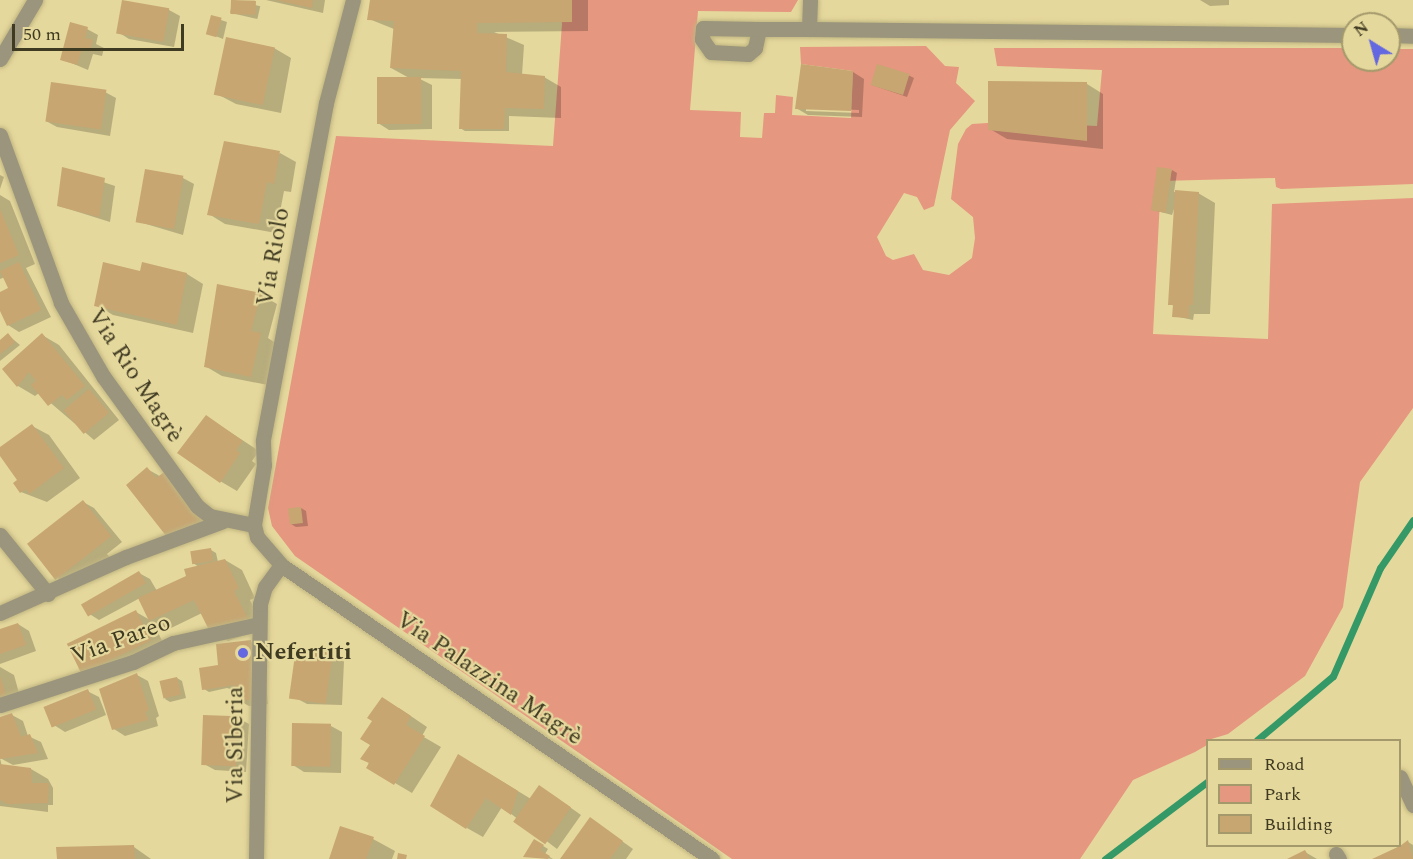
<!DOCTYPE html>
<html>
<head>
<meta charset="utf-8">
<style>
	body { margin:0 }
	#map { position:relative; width:1413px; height:859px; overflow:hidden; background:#e5d89c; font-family:Spectral,serif }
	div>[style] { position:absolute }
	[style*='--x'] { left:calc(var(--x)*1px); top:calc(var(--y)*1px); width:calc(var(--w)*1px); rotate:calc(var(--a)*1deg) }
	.green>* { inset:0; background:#e5977f }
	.shadow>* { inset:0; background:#0003; transform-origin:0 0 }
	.stream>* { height:7px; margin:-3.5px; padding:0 3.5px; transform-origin:3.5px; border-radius:3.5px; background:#359967 }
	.building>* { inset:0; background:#c7a672; transform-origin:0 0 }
	.roads { filter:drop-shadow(0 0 2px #c0b581) drop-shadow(0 0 2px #c0b581) }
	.minor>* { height:15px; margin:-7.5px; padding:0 7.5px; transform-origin:7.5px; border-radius:7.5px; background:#9a957c }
	.dots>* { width:16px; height:16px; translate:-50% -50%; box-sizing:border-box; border:3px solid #e5d89c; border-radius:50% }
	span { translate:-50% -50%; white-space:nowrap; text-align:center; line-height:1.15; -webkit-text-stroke:4.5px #e5d89c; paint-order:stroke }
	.street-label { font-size:24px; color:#3f3a22 }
	.poi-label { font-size:24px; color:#3f3a22; font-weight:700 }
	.left { translate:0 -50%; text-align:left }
	.legend { position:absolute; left:1206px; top:739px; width:195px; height:108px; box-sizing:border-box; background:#e5d89c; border:2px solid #a3996b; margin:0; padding:8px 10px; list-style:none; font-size:18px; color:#3f3a22 }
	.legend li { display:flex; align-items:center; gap:12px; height:30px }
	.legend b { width:30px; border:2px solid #a3996b }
	.north { position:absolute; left:1341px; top:12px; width:60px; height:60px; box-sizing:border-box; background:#e5d89c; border:2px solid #a3996b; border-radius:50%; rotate:323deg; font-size:16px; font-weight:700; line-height:24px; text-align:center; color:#3f3a22 }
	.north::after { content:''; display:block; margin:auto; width:21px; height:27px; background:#6367e0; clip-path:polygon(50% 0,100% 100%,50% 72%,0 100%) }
	.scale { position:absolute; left:12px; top:24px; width:172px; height:27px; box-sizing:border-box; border:3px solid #3f3a22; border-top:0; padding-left:8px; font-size:18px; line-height:21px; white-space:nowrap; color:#3f3a22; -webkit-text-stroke:4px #e5d89c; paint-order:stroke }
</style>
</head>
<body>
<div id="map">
	<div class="green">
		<div style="clip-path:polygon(559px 0,798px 0,791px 12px,698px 11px,690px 110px,741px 112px,740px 137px,762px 138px,764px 113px,775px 113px,776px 95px,793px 97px,792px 115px,851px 118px,853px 71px,801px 64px,800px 47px,926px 46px,945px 66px,959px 67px,956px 83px,975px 101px,950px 130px,934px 206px,924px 210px,917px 197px,904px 193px,877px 237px,886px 256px,893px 260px,914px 254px,923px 270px,949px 275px,972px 258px,975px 238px,973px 217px,951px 199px,958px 144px,966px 129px,972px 124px,1003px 122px,1097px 126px,1102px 70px,997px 66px,994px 48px,1353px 48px,1353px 60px,1389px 60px,1389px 49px,1413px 49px,1413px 184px,1281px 189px,1276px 187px,1275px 178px,1161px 181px,1153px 334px,1268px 339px,1272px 204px,1413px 198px,1413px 408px,1360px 482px,1343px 607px,1305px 676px,1228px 734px,1208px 740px,1207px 745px,1195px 752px,1133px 780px,1080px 859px,732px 859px,295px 556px,272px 526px,268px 508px,336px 136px,553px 146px,562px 24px)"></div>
	</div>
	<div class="shadow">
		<div style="left:233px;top:0;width:28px;height:13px;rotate:13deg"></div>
		<div style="clip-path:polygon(266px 0,325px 0,323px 13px)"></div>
		<div style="clip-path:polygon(372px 0,588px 0,588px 31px,494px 32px,524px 45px,522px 75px,544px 77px,561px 87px,561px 118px,509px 116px,509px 131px,465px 131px,460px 128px,462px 79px,418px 78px,432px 85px,432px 129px,389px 130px,378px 123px,411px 79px,391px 68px,394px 29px,369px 19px)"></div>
		<div style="clip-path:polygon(1200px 0,1229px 0,1229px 5px,1210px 6px)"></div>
		<div style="clip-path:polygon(124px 1px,169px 10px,180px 16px,174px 47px,129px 39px,118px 32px)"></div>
		<div style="clip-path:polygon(212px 17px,227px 22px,223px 39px,208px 33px)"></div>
		<div style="clip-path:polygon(87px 29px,98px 35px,96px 44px,104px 48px,102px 56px,93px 54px,88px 70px,62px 59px)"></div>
		<div style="clip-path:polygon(274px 48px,291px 58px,281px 113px,236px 104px,219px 95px)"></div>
		<div style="clip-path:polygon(evenodd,802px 66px,853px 72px,864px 79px,862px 117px,808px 115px,796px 108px,802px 66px,806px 108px,859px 110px,859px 113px,806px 111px,806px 108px)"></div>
		<div style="clip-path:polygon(908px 75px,914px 78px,907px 97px,872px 85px)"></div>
		<div style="clip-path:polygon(1087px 84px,1103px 94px,1103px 149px,1007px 139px,990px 129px)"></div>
		<div style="clip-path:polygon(105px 92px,116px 98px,110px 136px,57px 127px,46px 121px)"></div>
		<div style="clip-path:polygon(280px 153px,296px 162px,291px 192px,284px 191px,276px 233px,225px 224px,209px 214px)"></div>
		<div style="clip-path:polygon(64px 169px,115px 186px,110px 222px,59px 206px)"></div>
		<div style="clip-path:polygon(1172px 170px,1177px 173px,1174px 192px,1198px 193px,1215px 203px,1210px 314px,1194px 314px,1193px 320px,1174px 316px,1174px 306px,1170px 304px,1176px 203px,1172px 215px,1153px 210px)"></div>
		<div style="clip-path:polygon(146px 171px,183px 178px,194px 184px,183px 235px,136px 221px)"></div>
		<div style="clip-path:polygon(0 175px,4px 177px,0 189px)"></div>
		<div style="clip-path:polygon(0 195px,10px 201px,35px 264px,26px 268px,51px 317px,19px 332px,8px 325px,0 307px,0 294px,10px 289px,5px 277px,0 279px)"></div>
		<div style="clip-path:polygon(141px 273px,187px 274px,203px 284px,193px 333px,113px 315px,96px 305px)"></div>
		<div style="clip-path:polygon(260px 294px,277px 304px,268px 338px,277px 344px,268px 385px,222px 376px,205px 366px)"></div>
		<div style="clip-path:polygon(8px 335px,20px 345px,0 361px,0 342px)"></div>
		<div style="clip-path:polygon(42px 335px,59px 345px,119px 420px,94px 440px,39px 393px,35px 396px,18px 386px,4px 369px)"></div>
		<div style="clip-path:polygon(207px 417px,259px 451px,252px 461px,256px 464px,237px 491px,220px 481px)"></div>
		<div style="clip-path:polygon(32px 426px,49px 435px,80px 478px,47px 502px,21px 492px,19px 480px,0 453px,0 449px)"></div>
		<div style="clip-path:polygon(147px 469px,158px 475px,214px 525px,201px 536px)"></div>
		<div style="clip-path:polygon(83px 502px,94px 508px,122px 542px,107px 554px,111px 559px,75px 589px,58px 579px)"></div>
		<div style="clip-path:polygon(301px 508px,306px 511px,308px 526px,296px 527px,291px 524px)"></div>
		<div style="clip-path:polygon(211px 550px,216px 553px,218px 562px,225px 560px,242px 570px,255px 598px,250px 600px,264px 628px,228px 641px,211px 631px,202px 613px,167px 630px,153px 622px,167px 651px,100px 681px,83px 671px,136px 612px,150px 620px,140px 598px,99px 620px,88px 613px,139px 573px,150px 579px,157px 591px,188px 576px,199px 567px,193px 563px)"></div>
		<div style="clip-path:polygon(18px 624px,29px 631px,36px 651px,0 664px,0 631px)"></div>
		<div style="clip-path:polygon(251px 642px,262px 648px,268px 704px,249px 706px,238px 700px,237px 691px,227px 688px,209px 692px,204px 689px,218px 667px)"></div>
		<div style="clip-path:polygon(297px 649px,320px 650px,344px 661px,342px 705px,307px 704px,296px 698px)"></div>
		<div style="clip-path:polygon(0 667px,14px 675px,22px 704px,0 711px)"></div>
		<div style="clip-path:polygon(137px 675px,148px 681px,159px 716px,156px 718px,158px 726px,125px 736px,114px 729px)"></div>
		<div style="clip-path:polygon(177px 678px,182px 681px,186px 698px,170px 702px,165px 699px)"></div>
		<div style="clip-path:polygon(87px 691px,99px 697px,106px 715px,65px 732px,54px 725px,46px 707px)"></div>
		<div style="clip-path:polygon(399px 708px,427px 727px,422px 736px,441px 747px,412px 793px,368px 767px,372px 745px)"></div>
		<div style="clip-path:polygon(12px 715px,23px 721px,28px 736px,41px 742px,48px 759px,13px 765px,0 758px,0 721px)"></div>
		<div style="clip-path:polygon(205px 717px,238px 718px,249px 724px,246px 772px,215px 770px,204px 764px)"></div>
		<div style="clip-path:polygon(331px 726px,342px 732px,341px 773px,304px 772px,293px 765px)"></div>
		<div style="clip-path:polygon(0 758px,2px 767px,31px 769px,48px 779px,53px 788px,53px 805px,48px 805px,48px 812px,0 806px)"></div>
		<div style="clip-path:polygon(475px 765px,531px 799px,550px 793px,581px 815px,557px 849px,502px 807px,483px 837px,467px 828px)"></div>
		<div style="clip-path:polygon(601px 826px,633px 849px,626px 859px,563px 859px)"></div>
		<div style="clip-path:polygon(373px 839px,395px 851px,392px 859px,330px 859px)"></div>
		<div style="clip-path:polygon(535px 841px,548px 849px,545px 854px,553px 859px,525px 856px)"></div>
		<div style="clip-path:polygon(1408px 842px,1413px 845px,1413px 859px,1375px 859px)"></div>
		<div style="clip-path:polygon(134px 847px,151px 859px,58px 859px)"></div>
		<div style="clip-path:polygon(1305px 852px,1317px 859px,1291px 859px)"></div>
	</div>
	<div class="stream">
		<div style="--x:1257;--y:740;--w:99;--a:-40.1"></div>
		<div style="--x:1333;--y:676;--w:118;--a:-66.5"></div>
		<div style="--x:1380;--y:568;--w:58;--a:-55.5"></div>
		<div style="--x:1105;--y:859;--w:129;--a:-37.1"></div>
	</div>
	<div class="building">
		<div style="left:122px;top:0;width:48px;height:34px;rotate:10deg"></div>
		<div style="left:231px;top:0;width:25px;height:14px;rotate:2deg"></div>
		<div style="clip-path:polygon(276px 0,313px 0,312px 8px)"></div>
		<div style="clip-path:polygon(370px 0,572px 0,572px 22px,477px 23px,477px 33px,507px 34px,506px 72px,545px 76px,544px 109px,505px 108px,504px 129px,459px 129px,461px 71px,390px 68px,394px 21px,367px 20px)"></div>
		<div style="left:211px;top:15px;width:11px;height:20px;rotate:15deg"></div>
		<div style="clip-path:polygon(70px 22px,88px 27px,85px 38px,93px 40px,90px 51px,82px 49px,77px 65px,60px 60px)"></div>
		<div style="left:226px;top:37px;width:50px;height:59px;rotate:12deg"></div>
		<div style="clip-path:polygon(801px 64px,853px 71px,851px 111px,795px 109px)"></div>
		<div style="left:877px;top:64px;width:34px;height:22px;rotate:17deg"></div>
		<div style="left:421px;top:77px;width:47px;height:44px;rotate:90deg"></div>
		<div style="clip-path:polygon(988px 81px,1087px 82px,1087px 141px,988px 130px)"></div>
		<div style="left:51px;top:82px;width:56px;height:40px;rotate:8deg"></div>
		<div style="clip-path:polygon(224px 141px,280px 151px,274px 184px,267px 182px,259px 224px,207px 215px)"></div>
		<div style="clip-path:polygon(62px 167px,105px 178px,99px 217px,57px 206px)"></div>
		<div style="left:1157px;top:167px;width:15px;height:44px;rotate:8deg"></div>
		<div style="left:145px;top:169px;width:39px;height:54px;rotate:10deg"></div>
		<div style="clip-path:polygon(1175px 190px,1199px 192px,1193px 305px,1189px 305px,1189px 318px,1172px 317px,1173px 305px,1168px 305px)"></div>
		<div style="clip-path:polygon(0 209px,19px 255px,0 263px)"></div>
		<div style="clip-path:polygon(19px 262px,41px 310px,7px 326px,0 311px,0 292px,8px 288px,0 271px)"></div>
		<div style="clip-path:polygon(103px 262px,140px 271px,142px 262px,187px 273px,177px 325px,94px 306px)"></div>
		<div style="clip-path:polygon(217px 284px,261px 293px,251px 331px,261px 333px,251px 377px,204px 367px)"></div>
		<div style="clip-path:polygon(8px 333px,15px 342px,0 354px,0 340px)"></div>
		<div style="clip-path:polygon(42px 333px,85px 386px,67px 400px,62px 395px,48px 406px,31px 385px,36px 381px,29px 372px,17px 387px,2px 369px)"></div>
		<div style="left:89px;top:389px;width:31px;height:33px;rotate:50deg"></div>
		<div style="clip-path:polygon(206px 415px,243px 441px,236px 450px,240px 453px,220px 483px,177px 453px)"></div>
		<div style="clip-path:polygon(32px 424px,64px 468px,29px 494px,26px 489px,20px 493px,13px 483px,17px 480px,0 456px,0 447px)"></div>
		<div style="clip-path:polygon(147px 467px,156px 478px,167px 470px,204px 518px,189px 530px,167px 537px,126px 485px)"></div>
		<div style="left:83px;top:500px;width:46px;height:71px;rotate:52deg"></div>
		<div style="left:301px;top:507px;width:16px;height:13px;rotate:83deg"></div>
		<div style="left:211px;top:548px;width:13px;height:21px;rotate:81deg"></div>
		<div style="clip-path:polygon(225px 559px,239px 588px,234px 591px,248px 619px,210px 632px,194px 600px,149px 621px,138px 598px,186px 576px,184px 569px)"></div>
		<div style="left:139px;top:571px;width:14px;height:67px;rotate:60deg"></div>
		<div style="left:136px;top:610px;width:34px;height:77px;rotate:64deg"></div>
		<div style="clip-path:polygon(18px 623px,26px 645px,0 654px,0 629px)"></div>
		<div style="clip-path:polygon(251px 640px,258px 699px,237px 701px,235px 685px,202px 690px,199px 668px,218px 665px,216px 644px)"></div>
		<div style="left:296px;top:648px;width:37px;height:51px;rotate:8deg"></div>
		<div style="clip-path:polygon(137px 673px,149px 710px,145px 712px,148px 720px,112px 730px,99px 689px)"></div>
		<div style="clip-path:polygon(0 676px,6px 695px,0 697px)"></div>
		<div style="left:177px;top:677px;width:18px;height:18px;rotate:77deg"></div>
		<div style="left:88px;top:689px;width:22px;height:48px;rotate:68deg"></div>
		<div style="clip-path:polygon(382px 697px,411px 716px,406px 725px,425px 736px,394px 785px,366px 768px,369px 763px,360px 759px,370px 745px,360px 739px,372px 721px,367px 718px)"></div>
		<div style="clip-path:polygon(12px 713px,21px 737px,30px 734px,38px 753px,0 759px,0 717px)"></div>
		<div style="left:203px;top:715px;width:35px;height:50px;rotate:2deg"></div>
		<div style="left:292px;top:723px;width:39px;height:43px;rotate:1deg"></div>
		<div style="clip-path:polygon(458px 754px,518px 791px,511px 815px,486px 798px,466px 829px,430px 806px)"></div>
		<div style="clip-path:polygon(0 764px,31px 768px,32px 783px,49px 783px,48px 803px,8px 804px,0 800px)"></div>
		<div style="left:539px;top:785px;width:39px;height:45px;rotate:35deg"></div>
		<div style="clip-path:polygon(590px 817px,623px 841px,610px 859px,560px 859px)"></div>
		<div style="clip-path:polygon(340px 826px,374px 837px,366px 859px,329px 859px)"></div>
		<div style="clip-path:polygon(534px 839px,544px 845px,540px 850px,550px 856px,548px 859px,523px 857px)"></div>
		<div style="clip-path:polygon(1408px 840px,1413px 859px,1372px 859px,1400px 846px)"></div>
		<div style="clip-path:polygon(134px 845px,135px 859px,57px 859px,56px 847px)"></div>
		<div style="clip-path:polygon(1305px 850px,1310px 859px,1287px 859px)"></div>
		<div style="clip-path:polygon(398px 853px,407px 855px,406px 859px,397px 859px)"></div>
	</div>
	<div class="roads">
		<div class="minor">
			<div style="--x:353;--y:0;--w:106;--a:104.7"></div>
			<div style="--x:326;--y:103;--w:344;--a:100.6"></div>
			<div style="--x:263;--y:441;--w:24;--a:88"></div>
			<div style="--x:264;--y:465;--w:61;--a:99.5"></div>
			<div style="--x:254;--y:525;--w:12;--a:76"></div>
			<div style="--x:257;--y:537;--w:37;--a:49"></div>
			<div style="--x:281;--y:565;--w:522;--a:34.3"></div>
			<div style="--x:759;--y:29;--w:19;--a:102"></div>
			<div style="--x:755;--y:48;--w:9;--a:139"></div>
			<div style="--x:748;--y:54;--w:37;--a:-177"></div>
			<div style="--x:711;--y:52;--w:16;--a:-125"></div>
			<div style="--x:702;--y:39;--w:11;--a:-85"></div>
			<div style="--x:703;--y:28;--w:56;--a:1"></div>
			<div style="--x:759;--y:29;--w:50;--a:0"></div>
			<div style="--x:809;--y:29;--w:544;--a:0.63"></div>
			<div style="--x:809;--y:29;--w:29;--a:-88"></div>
			<div style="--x:1389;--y:35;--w:24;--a:2"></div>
			<div style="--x:0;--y:59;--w:69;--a:-59.3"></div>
			<div style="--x:0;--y:135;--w:179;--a:70"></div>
			<div style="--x:61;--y:303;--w:84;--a:60.1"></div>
			<div style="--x:103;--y:376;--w:160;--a:54.1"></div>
			<div style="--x:197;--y:506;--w:16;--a:38"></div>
			<div style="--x:210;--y:516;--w:45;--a:11.6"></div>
			<div style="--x:0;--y:535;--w:76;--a:50.9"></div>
			<div style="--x:0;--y:613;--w:138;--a:-24"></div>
			<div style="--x:126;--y:557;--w:103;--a:-20.4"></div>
			<div style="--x:0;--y:705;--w:140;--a:-17.9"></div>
			<div style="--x:133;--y:662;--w:44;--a:-25.4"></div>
			<div style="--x:173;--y:643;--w:88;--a:-12.5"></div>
			<div style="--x:1400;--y:777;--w:31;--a:65"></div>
			<div style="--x:1336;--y:854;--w:6;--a:59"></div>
			<div style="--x:256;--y:859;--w:255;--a:-89.1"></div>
			<div style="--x:260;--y:604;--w:18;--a:-74"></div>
			<div style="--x:265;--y:587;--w:27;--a:-54"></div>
		</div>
	</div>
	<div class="dots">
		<div style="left:243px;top:653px;background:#6367e0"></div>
	</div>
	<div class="street-label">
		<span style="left:274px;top:257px;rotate:-80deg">Via Riolo</span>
		<span style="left:135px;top:376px;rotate:57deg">Via Rio Magrè</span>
		<span style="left:121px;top:640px;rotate:-20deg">Via Pareo</span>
		<span style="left:489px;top:679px;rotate:34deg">Via Palazzina Magrè</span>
		<span style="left:236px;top:745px;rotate:-90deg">Via Siberia</span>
	</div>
	<div class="poi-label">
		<span class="left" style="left:255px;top:653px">Nefertiti</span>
	</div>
	<ul class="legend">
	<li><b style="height:8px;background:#9a957c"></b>Road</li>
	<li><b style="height:16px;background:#e5977f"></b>Park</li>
	<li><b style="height:16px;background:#c7a672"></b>Building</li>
	</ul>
	<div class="north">N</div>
	<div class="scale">50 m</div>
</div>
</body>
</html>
